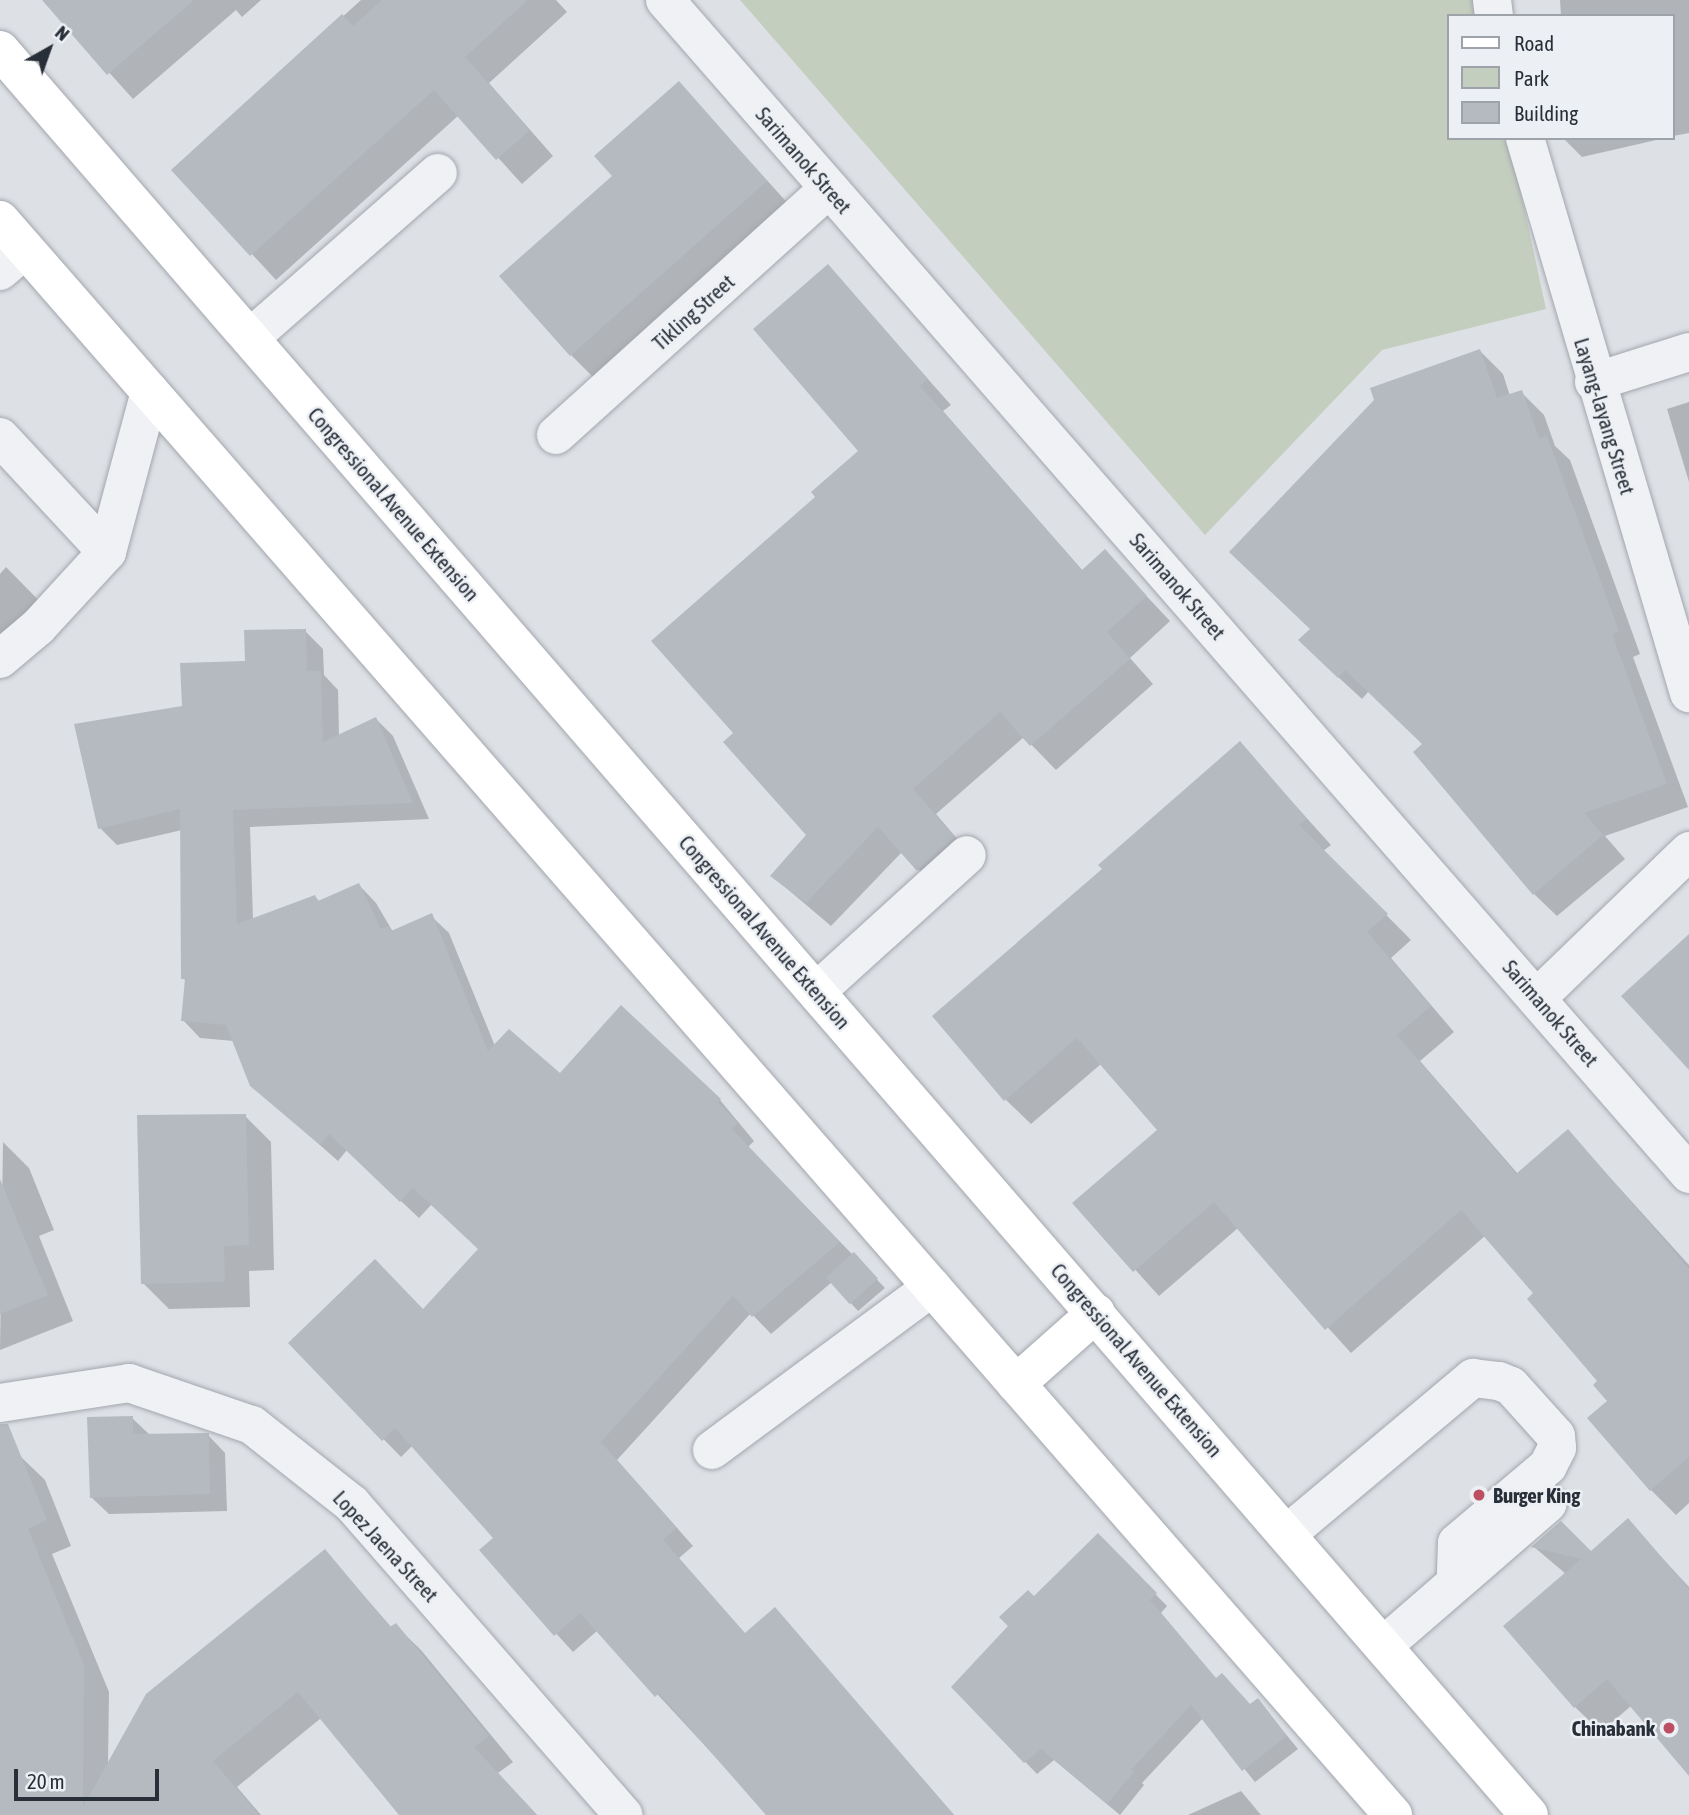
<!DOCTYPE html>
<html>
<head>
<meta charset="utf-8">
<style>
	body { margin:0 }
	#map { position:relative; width:1689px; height:1815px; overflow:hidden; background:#dde0e5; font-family:"Asap Condensed",sans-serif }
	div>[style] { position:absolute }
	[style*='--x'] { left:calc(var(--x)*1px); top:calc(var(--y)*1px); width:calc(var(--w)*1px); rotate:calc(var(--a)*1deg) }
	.green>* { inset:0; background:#c3cebf }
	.shadow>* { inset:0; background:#0003 }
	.building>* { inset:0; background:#b5bac1; transform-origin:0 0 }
	.roads { filter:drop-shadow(0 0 2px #a3a7ae) drop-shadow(0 0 2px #a3a7ae) }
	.minor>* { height:38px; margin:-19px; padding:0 19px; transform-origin:19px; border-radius:19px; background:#eff1f4 }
	.major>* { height:38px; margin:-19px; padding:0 19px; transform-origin:19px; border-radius:19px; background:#fff }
	.dots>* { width:19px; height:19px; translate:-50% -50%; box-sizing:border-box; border:4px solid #eceff3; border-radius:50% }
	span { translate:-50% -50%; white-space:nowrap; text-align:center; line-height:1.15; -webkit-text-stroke:5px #eceff3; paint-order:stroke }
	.street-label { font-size:21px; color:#282f39 }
	.poi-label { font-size:21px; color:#282f39; font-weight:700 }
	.left { translate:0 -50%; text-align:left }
	.right { translate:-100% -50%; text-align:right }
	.legend { position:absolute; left:1447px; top:14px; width:228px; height:126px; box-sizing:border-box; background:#eceff3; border:2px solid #9ea2a9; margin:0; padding:9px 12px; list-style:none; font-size:21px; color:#282f39 }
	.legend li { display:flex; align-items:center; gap:14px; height:35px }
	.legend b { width:35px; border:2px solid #9ea2a9 }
	.north { position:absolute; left:14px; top:14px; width:70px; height:70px; -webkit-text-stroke:5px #eceff3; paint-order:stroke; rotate:40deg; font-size:19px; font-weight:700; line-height:28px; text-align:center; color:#282f39 }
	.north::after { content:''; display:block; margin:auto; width:24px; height:32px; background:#282f39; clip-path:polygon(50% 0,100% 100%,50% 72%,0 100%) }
	.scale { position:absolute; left:14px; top:1769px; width:145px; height:32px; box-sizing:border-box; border:4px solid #282f39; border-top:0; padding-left:9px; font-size:21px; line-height:24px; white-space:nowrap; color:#282f39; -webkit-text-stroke:5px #eceff3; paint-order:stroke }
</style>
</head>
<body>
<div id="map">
	<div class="green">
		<div style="clip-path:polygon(740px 0,1479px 0,1482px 16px,1449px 16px,1449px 138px,1509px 138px,1546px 309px,1382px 350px,1205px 535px)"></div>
	</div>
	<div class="shadow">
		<div style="clip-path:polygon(60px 0,261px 0,242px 17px,236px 10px,133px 99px,51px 8px)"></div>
		<div style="clip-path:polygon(361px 0,556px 0,567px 12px,489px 83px,553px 156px,522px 184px,459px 115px,276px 280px,174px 170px)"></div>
		<div style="clip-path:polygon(1560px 0,1689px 0,1689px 133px,1673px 136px,1673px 16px,1561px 16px)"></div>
		<div style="clip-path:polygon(679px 83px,792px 208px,597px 381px,571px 355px)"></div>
		<div style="clip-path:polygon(1563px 138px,1665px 138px,1582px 157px)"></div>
		<div style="clip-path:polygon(828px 267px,951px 405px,943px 411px,1083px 571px,1105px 552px,1170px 621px,1130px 658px,1153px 684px,1056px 770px,1024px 737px,936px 814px,978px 863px,942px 894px,902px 852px,831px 926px,772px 876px,808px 835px,735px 733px,817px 497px,860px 451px)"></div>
		<div style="clip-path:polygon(1480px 351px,1503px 374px,1510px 396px,1521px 392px,1544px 415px,1555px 446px,1570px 460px,1640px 654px,1633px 657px,1688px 807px,1605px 836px,1625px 859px,1557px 916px,1534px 894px,1424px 745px,1369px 691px,1362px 699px,1323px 663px,1311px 630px)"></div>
		<div style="clip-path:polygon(1689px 402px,1689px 482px,1667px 409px)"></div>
		<div style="clip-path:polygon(6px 567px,53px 615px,0 669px,0 574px)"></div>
		<div style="clip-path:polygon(305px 631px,323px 649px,324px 675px,338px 690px,339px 736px,376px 719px,393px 736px,429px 819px,250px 827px,253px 920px,315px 897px,320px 902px,359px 885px,376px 903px,393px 932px,431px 916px,449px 933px,495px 1046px,560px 1076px,720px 1100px,754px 1141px,748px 1147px,885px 1288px,858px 1311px,832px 1282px,771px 1334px,751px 1313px,617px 1460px,693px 1546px,679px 1558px,746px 1635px,775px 1609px,954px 1815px,769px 1815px,598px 1630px,573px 1652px,481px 1551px,495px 1538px,413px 1445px,401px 1457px,290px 1343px,424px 1311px,480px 1249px,432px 1204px,419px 1218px,347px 1150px,338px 1161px,252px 1085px,234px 1041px,200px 1038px,183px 1020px,187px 982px,183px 978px,182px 830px,117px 845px,100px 828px,184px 708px,247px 662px)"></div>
		<div style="clip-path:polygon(1240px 744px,1331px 845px,1323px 851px,1411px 940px,1391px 958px,1454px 1032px,1420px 1061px,1518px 1174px,1568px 1131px,1689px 1265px,1689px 1503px,1676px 1515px,1651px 1490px,1600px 1381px,1536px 1293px,1486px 1235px,1351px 1353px,1238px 1228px,1159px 1296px,1075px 1203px,1159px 1130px,1101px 1064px,1031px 1124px,1006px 1100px,1104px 869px)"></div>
		<div style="clip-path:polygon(245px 1116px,271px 1142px,274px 1270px,249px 1271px,250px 1307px,169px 1309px,143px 1283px)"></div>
		<div style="clip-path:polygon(3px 1142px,29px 1168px,54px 1230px,39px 1236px,73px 1321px,0 1350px)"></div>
		<div style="clip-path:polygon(132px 1418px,150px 1435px,208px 1435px,225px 1453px,227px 1511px,109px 1514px,91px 1497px)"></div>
		<div style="clip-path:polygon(19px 1455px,45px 1480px,71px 1546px,52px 1554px,109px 1692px,108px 1765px,325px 1551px,392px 1628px,395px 1625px,421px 1650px,513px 1762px,498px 1773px,537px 1815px,402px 1815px,321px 1718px,237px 1787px,261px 1815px,0 1815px,0 1462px)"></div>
		<div style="clip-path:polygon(1628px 1521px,1689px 1587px,1689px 1773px,1632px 1705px,1601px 1732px,1575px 1707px,1566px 1574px,1534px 1547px,1591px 1553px)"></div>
		<div style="clip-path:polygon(1098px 1536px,1167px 1606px,1161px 1613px,1217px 1680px,1250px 1706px,1258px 1700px,1298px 1749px,1255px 1782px,1203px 1718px,1142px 1783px,1144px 1785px,1120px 1815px,1054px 1760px,1037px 1774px,953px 1687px)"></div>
		<div style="clip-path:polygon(1241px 1791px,1261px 1815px,1188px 1815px)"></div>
	</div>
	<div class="building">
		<div style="clip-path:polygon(42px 0,194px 0,107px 75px)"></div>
		<div style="clip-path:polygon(382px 0,528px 0,465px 57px,530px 130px,496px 160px,434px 90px,250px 256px,171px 170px,342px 14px,353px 26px)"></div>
		<div style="clip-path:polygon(679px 81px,767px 181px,570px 356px,499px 276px,612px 176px,594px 156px)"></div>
		<div style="clip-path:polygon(828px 264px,928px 379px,920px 386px,1082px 570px,1105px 549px,1147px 596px,1107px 632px,1130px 659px,1030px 746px,1000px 712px,913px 789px,955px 837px,917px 871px,878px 827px,806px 903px,770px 876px,806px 835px,723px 742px,733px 733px,651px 641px,815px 497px,811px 492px,858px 451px,753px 329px)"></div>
		<div style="clip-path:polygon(1480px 349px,1497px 398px,1522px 390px,1539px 438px,1547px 436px,1619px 631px,1612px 634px,1667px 784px,1584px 813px,1603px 835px,1533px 895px,1413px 752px,1422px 744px,1345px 670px,1338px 678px,1298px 640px,1310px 629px,1229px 552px,1374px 400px,1370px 388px)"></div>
		<div style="clip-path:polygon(306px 629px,307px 671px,321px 671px,323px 742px,376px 717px,413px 803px,233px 810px,237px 924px,315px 895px,318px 901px,359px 883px,381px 929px,389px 926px,391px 931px,432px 913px,488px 1051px,509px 1029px,560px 1073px,621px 1005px,721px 1099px,718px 1103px,738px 1123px,732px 1129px,840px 1242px,752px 1317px,733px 1296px,601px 1442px,677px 1528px,663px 1540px,745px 1633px,775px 1607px,954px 1815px,766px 1815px,659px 1693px,655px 1697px,580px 1613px,554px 1636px,479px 1550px,493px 1538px,395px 1428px,382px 1441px,288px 1343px,375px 1259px,423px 1309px,478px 1249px,413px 1188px,400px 1202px,329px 1134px,320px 1145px,250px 1086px,226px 1025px,181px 1021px,185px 979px,181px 979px,180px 809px,98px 829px,74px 724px,182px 706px,180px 663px,245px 661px,244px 630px)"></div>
		<div style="clip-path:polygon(1240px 741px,1307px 819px,1299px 825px,1388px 914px,1367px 932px,1431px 1006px,1397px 1035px,1516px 1174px,1568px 1129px,1689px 1269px,1689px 1457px,1650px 1491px,1587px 1418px,1607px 1401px,1593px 1385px,1597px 1381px,1527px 1299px,1533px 1293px,1461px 1210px,1325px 1330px,1214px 1202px,1133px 1272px,1072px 1203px,1157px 1130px,1077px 1038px,1004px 1101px,932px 1016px,1102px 869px,1098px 865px)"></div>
		<div style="clip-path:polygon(1689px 934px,1689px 1070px,1621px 996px)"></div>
		<div style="clip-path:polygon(246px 1114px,249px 1245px,224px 1246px,225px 1282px,141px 1284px,137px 1115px)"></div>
		<div style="clip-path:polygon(0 1179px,48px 1295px,0 1314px)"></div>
		<div style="left:854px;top:1252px;width:36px;height:38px;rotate:48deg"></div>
		<div style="clip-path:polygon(133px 1416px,133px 1434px,209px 1433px,210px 1494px,90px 1498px,87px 1417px)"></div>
		<div style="clip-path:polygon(0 1424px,8px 1424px,47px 1520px,28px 1529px,84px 1665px,83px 1807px,146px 1694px,325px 1549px,390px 1627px,396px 1623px,489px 1736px,474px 1747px,537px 1815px,399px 1815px,298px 1692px,213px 1761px,259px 1815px,0 1815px)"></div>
		<div style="clip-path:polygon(1628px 1518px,1689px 1589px,1689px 1776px,1607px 1679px,1574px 1708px,1503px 1626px,1581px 1559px,1531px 1547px,1561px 1521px,1591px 1551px)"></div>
		<div style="clip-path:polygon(1098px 1533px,1157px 1593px,1150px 1600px,1216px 1678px,1222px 1673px,1250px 1704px,1258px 1698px,1287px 1736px,1242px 1771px,1191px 1705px,1131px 1770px,1134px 1772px,1107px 1804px,1041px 1749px,1024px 1763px,951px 1687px,1008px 1626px,999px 1617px,1028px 1590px,1034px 1596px)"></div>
	</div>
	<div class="roads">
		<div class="minor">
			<div style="--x:665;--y:0;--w:1558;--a:48.9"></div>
			<div style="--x:1492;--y:0;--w:16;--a:83"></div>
			<div style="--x:1525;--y:138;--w:579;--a:73.54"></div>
			<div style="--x:0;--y:271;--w:33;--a:-41"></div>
			<div style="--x:250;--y:338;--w:250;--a:-41.3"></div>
			<div style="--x:1594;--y:382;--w:100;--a:-17.5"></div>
			<div style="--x:556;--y:435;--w:368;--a:-42.1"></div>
			<div style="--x:0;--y:437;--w:157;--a:47.1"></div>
			<div style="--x:0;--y:659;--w:50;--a:-40.1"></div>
			<div style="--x:38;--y:627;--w:102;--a:-47.4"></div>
			<div style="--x:107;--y:552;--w:166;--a:-75"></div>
			<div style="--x:817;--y:991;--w:202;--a:-42.2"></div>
			<div style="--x:1538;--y:997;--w:210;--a:-44"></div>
			<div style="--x:0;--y:1403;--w:131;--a:-8.8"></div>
			<div style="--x:129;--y:1383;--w:130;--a:18.9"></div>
			<div style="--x:252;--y:1425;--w:127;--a:38.3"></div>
			<div style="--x:352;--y:1504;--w:413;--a:48.9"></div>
			<div style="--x:712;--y:1450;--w:274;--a:-36.5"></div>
			<div style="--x:1287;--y:1534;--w:243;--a:-40"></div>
			<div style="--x:1473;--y:1378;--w:26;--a:7"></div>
			<div style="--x:1499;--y:1381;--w:13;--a:23"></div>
			<div style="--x:1511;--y:1386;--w:67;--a:48"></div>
			<div style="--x:1556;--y:1436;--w:12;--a:85"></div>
			<div style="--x:1557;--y:1448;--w:20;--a:117"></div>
			<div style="--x:1548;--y:1466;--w:119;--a:139.8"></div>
			<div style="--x:1457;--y:1543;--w:38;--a:92"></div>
			<div style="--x:1383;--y:1646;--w:218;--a:-40.9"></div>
		</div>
		<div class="major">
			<div style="--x:0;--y:50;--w:2335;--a:49.1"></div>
			<div style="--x:0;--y:220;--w:2118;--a:48.87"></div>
			<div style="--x:1016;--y:1384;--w:107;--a:-41.6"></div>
		</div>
	</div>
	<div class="dots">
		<div style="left:1479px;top:1495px;background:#bc4f62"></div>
		<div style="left:1669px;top:1728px;background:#bc4f62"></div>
	</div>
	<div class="street-label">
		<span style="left:804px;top:160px;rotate:49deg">Sarimanok Street</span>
		<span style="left:693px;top:312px;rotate:-42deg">Tikling Street</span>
		<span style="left:1605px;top:416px;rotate:73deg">Layang-layang Street</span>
		<span style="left:394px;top:504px;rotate:49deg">Congressional Avenue Extension</span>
		<span style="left:1178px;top:586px;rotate:49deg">Sarimanok Street</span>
		<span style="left:765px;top:932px;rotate:49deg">Congressional Avenue Extension</span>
		<span style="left:1551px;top:1013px;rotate:49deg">Sarimanok Street</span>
		<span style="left:1137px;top:1360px;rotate:49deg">Congressional Avenue Extension</span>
		<span style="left:386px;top:1546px;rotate:47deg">Lopez Jaena Street</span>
	</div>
	<div class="poi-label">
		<span class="left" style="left:1493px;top:1495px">Burger King</span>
		<span class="right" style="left:1655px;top:1728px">Chinabank</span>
	</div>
	<ul class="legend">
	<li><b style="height:9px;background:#fff"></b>Road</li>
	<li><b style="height:19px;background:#c3cebf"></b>Park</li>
	<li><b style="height:19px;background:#b5bac1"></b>Building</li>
	</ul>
	<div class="north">N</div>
	<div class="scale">20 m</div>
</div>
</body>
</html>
